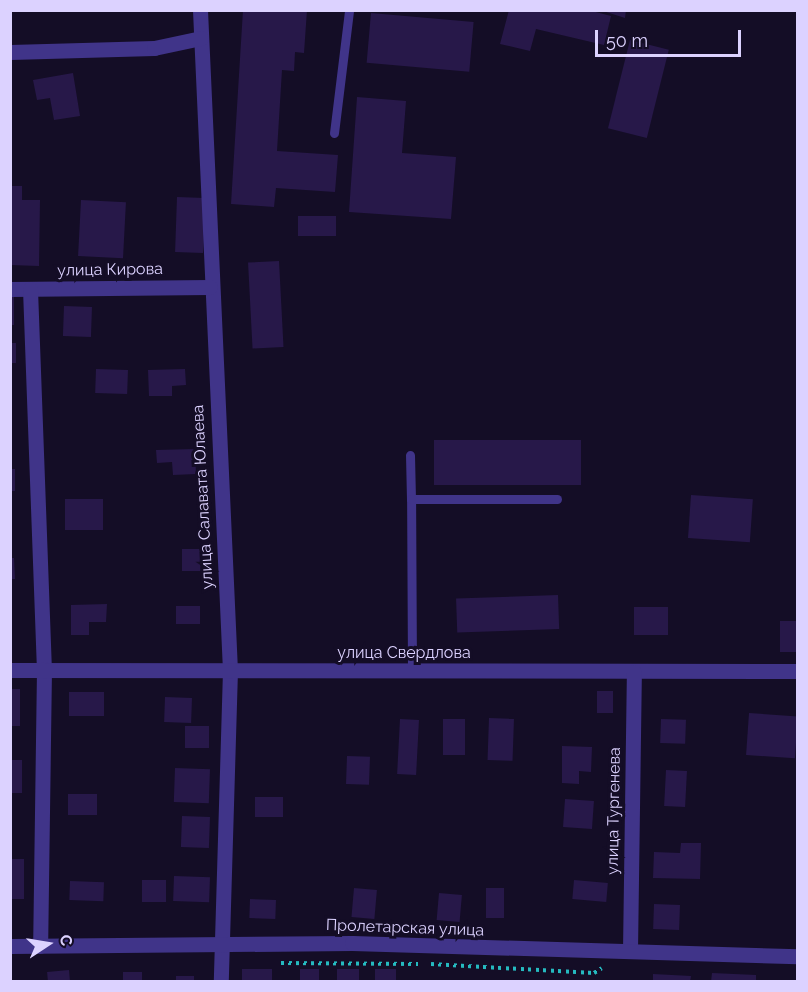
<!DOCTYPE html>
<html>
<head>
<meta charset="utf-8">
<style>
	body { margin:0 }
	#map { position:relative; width:808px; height:992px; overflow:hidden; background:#140d26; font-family:Raleway,sans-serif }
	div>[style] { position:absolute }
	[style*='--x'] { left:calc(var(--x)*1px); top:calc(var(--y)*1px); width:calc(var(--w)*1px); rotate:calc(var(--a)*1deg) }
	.building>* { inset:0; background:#271849; transform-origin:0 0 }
	.path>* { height:4px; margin-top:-2px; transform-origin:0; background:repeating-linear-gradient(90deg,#25bac0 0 3px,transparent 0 7.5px) }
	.service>* { height:9px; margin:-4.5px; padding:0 4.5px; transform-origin:4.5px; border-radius:4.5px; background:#403489 }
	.minor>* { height:15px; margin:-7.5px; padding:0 7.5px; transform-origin:7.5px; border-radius:7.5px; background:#403489 }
	.tertiary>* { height:15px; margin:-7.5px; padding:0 7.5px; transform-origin:7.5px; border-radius:7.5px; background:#403489 }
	span { translate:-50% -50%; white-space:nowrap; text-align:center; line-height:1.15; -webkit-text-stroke:6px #140d26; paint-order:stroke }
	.street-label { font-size:16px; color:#dcd2ff }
	.frame { position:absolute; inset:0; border:12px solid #dcd2ff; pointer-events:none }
	.north { position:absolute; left:18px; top:914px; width:60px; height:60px; -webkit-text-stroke:4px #140d26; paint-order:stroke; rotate:78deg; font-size:16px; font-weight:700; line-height:24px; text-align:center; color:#dcd2ff }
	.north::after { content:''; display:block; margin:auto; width:21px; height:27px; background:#dcd2ff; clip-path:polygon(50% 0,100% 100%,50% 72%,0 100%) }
	.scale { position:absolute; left:595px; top:30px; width:146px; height:27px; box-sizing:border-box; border:3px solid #dcd2ff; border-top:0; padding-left:8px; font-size:18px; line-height:21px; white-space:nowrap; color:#dcd2ff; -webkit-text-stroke:4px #140d26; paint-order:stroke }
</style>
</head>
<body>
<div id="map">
	<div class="building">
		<div style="clip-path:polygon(243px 10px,307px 10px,304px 53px,295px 52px,294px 71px,282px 70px,277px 151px,338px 155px,335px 192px,276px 188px,274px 207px,231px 204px)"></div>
		<div style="clip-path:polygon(509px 10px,588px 10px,611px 16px,604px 45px,536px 29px,530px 51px,500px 44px)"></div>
		<div style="clip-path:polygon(600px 10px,626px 10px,625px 18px)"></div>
		<div style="left:371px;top:13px;width:103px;height:50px;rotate:5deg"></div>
		<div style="left:630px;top:40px;width:40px;height:91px;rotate:14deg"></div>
		<div style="clip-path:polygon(73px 73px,80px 116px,54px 120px,50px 98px,37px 100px,33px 80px)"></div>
		<div style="clip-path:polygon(357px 97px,406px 101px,402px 153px,456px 157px,451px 219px,349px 212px)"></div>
		<div style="clip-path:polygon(10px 186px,22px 186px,22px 200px,40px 200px,39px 266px,10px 265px)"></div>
		<div style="left:177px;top:197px;width:28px;height:55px;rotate:2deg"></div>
		<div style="left:81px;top:200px;width:45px;height:56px;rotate:3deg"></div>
		<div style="left:298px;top:216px;width:38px;height:20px"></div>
		<div style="left:279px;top:261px;width:86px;height:31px;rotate:87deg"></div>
		<div style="left:10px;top:291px;width:4px;height:34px"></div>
		<div style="left:64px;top:306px;width:28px;height:30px;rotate:2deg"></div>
		<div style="left:10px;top:343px;width:6px;height:20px"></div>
		<div style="left:96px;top:369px;width:32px;height:24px;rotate:2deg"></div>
		<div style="clip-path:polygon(185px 369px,186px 385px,172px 386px,172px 396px,149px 396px,148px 370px)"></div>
		<div style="left:581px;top:440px;width:45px;height:147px;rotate:90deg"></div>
		<div style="clip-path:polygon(195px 449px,196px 474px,173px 475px,172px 462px,157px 463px,156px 450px)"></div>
		<div style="left:10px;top:469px;width:5px;height:22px"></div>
		<div style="left:691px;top:495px;width:62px;height:43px;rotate:4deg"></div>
		<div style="left:65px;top:499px;width:38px;height:31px"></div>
		<div style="left:208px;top:549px;width:22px;height:26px;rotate:90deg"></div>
		<div style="clip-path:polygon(10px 558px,14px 558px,15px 579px,10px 579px)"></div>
		<div style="left:558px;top:595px;width:34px;height:102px;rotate:88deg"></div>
		<div style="clip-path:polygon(107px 604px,106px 622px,89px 622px,89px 635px,71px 635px,71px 605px)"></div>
		<div style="left:176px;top:606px;width:24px;height:18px"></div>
		<div style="left:634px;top:607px;width:34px;height:28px"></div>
		<div style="left:780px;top:621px;width:18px;height:31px"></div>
		<div style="left:10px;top:689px;width:10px;height:37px"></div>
		<div style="left:613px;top:691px;width:22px;height:16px;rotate:90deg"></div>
		<div style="left:69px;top:692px;width:35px;height:24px"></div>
		<div style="left:165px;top:697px;width:27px;height:25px;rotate:2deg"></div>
		<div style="left:749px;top:713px;width:49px;height:42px;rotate:4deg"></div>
		<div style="left:489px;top:718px;width:25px;height:42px;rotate:2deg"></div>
		<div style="left:400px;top:719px;width:19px;height:55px;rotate:3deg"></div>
		<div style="left:443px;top:719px;width:22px;height:36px"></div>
		<div style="left:661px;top:719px;width:25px;height:24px;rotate:2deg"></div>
		<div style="left:185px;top:726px;width:24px;height:22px"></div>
		<div style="clip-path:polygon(562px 746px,592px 747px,591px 772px,579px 771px,579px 784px,562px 783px)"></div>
		<div style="left:347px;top:756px;width:23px;height:28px;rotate:2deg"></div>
		<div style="left:10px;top:760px;width:12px;height:33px"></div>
		<div style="left:175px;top:768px;width:35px;height:34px;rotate:2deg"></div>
		<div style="left:666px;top:770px;width:21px;height:36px;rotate:3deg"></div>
		<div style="left:68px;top:794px;width:29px;height:21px"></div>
		<div style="left:255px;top:797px;width:28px;height:20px"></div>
		<div style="left:565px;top:799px;width:29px;height:28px;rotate:4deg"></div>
		<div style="left:182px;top:816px;width:28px;height:31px;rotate:2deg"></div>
		<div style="clip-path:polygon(681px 843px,701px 843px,700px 879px,653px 878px,654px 852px,680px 853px)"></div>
		<div style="left:10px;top:859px;width:14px;height:40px"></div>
		<div style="left:174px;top:876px;width:36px;height:25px;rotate:2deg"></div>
		<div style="left:142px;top:880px;width:24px;height:22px"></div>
		<div style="left:574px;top:880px;width:34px;height:19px;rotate:5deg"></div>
		<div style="left:70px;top:881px;width:34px;height:19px;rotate:2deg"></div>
		<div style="left:354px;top:888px;width:23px;height:29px;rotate:5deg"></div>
		<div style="left:486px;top:888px;width:18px;height:30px"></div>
		<div style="left:439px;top:893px;width:23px;height:27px;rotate:5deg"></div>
		<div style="left:250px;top:899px;width:26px;height:19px;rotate:2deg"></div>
		<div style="left:654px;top:904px;width:26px;height:25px;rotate:2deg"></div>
		<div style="left:242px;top:969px;width:30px;height:13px"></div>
		<div style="left:300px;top:969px;width:19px;height:13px"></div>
		<div style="left:337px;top:969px;width:22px;height:13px"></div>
		<div style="left:375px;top:969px;width:21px;height:13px"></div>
		<div style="left:69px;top:970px;width:12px;height:22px;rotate:85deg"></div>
		<div style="left:123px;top:972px;width:19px;height:10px"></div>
		<div style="clip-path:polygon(712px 973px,756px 975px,756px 982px,711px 982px)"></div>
		<div style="clip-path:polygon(653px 974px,691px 976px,690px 982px,653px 982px)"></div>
		<div style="left:176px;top:976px;width:18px;height:6px"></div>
	</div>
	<div class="path">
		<div style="--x:281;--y:963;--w:137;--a:0.4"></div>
		<div style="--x:431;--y:964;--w:163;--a:3.2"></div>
		<div style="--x:594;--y:973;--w:9;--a:-32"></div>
	</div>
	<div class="service">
		<div style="--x:334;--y:133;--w:124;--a:-83"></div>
		<div style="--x:410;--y:455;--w:44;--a:88.7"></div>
		<div style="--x:412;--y:671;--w:172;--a:-90.3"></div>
		<div style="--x:411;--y:499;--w:146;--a:0"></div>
	</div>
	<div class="minor">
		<div style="--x:200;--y:10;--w:661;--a:87.4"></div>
		<div style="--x:230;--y:670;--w:312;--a:91.7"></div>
		<div style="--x:10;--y:52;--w:144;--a:-1.6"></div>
		<div style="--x:154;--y:48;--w:48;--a:-12"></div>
		<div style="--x:10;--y:289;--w:200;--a:-0.6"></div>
		<div style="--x:30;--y:289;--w:380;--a:87.9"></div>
		<div style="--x:44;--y:669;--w:277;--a:90.8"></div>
		<div style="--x:10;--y:670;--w:788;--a:0.07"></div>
		<div style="--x:630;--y:951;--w:279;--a:-89.2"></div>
	</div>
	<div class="tertiary">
		<div style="--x:10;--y:946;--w:342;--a:-0.5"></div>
		<div style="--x:352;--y:943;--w:446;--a:1.7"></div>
	</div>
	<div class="street-label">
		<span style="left:110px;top:270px;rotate:-1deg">улица Кирова</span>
		<span style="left:203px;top:497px;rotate:-93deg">улица Салавата Юлаева</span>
		<span style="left:404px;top:653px">улица Свердлова</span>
		<span style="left:614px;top:811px;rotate:-89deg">улица Тургенева</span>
		<span style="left:405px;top:928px;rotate:2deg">Пролетарская улица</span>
	</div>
	<div class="frame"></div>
	<div class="north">С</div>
	<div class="scale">50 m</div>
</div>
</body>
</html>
